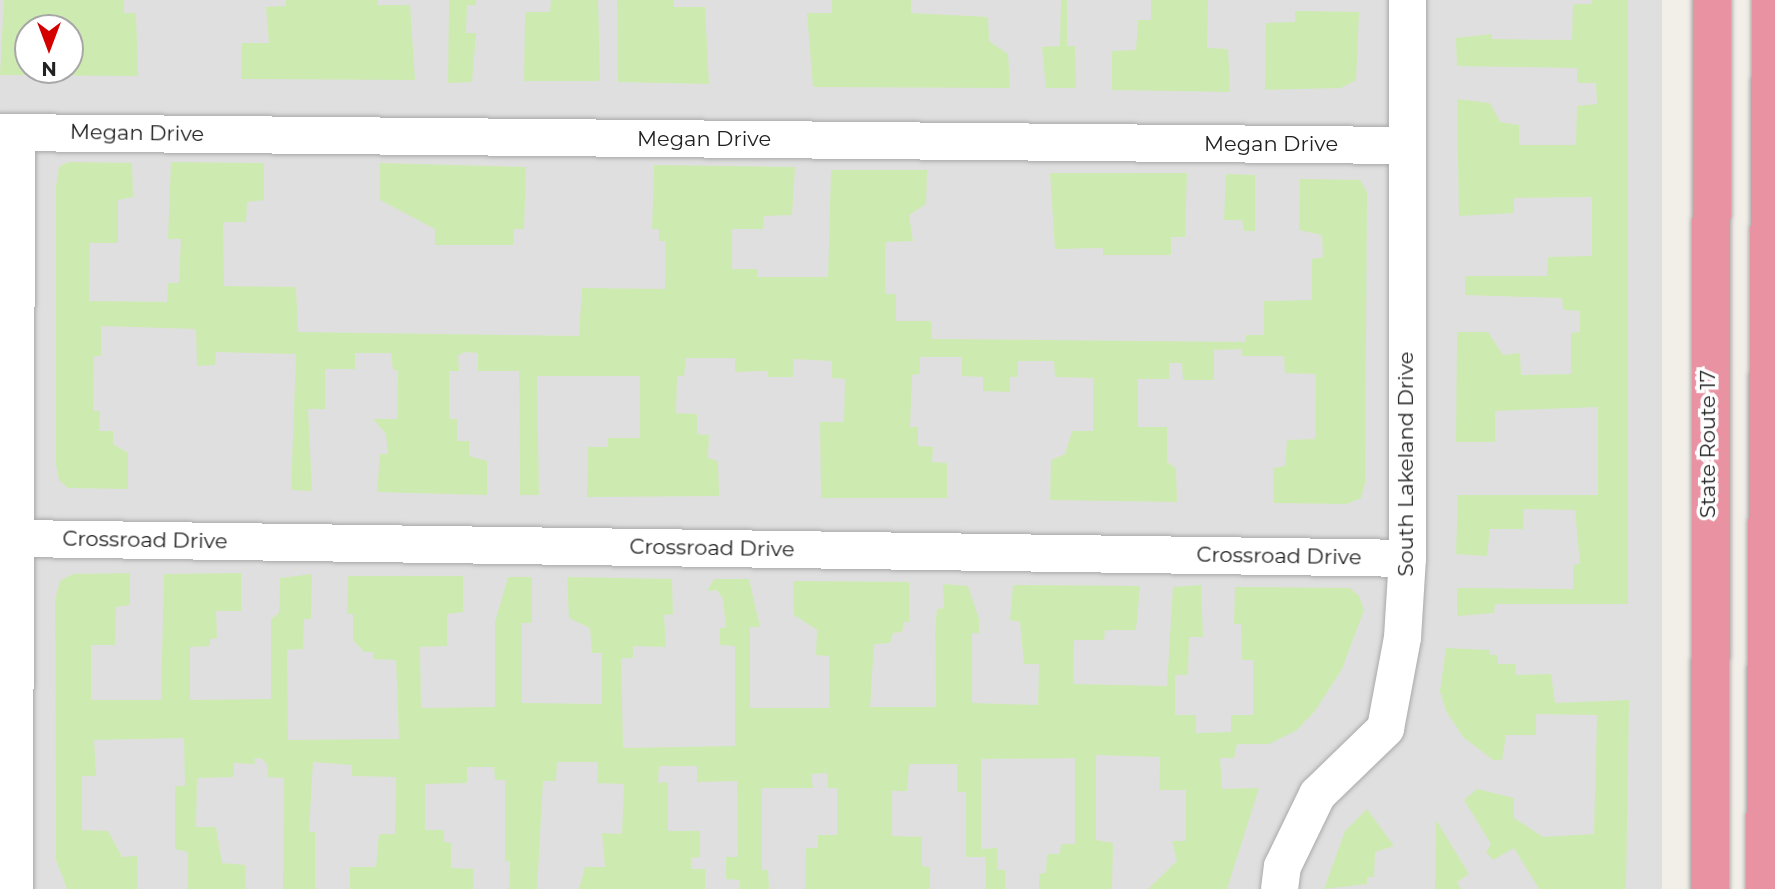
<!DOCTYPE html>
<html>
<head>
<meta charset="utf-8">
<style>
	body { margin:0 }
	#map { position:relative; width:1775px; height:889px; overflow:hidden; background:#f2efe9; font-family:Montserrat,sans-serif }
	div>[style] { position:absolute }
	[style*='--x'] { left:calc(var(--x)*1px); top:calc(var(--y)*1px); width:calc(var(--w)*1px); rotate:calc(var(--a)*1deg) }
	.residential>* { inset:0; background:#e0dfdf }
	.grass>* { inset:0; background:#cdebb0 }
	.roads { filter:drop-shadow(0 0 2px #a9a9a9) drop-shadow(0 0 2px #a9a9a9) }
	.minor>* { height:37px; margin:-18.5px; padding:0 18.5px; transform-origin:18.5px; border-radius:18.5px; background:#fff }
	.highway>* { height:38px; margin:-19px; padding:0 19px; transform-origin:19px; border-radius:19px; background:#e892a2 }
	span { translate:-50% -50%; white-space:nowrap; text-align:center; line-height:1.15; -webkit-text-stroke:7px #fff; paint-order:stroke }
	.street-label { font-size:21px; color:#222 }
	.north { position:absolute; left:14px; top:14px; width:70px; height:70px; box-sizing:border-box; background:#fff; border:2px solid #a7a7a7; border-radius:50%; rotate:180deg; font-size:19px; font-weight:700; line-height:28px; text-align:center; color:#222 }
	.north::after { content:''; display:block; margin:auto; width:24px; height:32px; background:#d40000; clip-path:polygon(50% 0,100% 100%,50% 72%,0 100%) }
</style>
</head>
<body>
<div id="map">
	<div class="residential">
		<div style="clip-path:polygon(evenodd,0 0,1662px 0,1662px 889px,0 889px,0 0,28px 28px,70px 28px,70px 70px,28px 70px,28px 28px)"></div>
	</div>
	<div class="grass">
		<div style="clip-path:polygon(evenodd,4px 0,124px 0,124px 13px,136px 13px,138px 76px,0 75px,4px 0,28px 28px,70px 28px,70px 70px,28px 70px,28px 28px)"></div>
		<div style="clip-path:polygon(286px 0,378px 0,378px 5px,410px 5px,415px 80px,241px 79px,242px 43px,269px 43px,266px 7px,286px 6px)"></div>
		<div style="clip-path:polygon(449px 0,476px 0,476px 5px,467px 5px,466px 33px,476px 33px,472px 82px,448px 83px)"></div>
		<div style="clip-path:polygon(551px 0,598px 0,600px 81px,524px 81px,525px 12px,550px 12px)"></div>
		<div style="clip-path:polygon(617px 0,674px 0,674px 7px,705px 7px,709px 84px,618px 82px)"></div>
		<div style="clip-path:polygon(832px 0,911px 0,911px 13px,988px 17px,989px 41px,1008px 54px,1010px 88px,813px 87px,807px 13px,832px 13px)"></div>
		<div style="clip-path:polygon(1061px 0,1067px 0,1067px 46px,1075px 46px,1076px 88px,1046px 88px,1042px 47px,1060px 46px)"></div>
		<div style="clip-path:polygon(1151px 0,1208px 0,1207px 48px,1228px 49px,1230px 92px,1112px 90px,1112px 51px,1136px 50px,1138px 20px,1151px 20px)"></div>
		<div style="clip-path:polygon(1592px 0,1628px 0,1628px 604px,1495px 604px,1494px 613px,1457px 616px,1457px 588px,1573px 589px,1573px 565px,1580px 564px,1575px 510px,1524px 509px,1523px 529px,1490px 529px,1487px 556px,1456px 554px,1458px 495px,1598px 495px,1598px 407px,1495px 411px,1495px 442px,1456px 442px,1457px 332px,1488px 332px,1503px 355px,1520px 353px,1521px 375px,1571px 374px,1571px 333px,1580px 332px,1580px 311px,1563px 310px,1562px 298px,1465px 295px,1465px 276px,1547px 276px,1548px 257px,1592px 256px,1592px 197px,1514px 198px,1514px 213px,1459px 216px,1457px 99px,1490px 103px,1500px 122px,1519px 125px,1519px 145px,1576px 145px,1577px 106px,1597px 104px,1596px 83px,1577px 83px,1577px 68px,1457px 66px,1456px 38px,1492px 34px,1492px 39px,1572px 40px,1573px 4px,1591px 4px)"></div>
		<div style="clip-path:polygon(1295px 11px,1359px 12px,1356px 80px,1341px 88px,1265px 90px,1266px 23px,1295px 22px)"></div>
		<div style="clip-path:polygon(68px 162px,132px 163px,133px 197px,118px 200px,118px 243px,90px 243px,89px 301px,167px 302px,168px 283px,179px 283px,181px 239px,168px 239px,171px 162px,264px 163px,264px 200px,247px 202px,246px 222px,223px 222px,224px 286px,296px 287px,298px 332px,579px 336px,582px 288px,665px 289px,666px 241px,659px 241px,659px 229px,652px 229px,654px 165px,795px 167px,792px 215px,764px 216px,763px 229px,732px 229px,732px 269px,757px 269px,757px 277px,828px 277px,831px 170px,927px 170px,926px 204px,909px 215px,913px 241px,885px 242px,885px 294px,896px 294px,896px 321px,931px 321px,932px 339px,1245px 342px,1246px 335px,1264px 335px,1264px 301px,1312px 300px,1312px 259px,1323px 257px,1322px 235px,1299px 230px,1300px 179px,1360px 180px,1367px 192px,1365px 483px,1361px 498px,1347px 504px,1274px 503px,1273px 468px,1285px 466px,1287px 440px,1315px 439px,1316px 374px,1285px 373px,1284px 356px,1242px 356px,1242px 349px,1214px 350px,1214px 380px,1183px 380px,1182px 363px,1169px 363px,1169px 379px,1138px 379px,1138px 427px,1167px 427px,1167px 462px,1176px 468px,1177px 502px,1050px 500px,1051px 460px,1065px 454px,1072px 431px,1093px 431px,1093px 378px,1055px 377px,1054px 361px,1018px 361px,1018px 377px,1010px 377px,1010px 392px,983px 391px,983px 377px,962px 376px,962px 357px,920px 357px,920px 374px,912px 375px,910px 427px,918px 427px,918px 446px,933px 447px,932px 462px,947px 463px,947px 498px,821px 498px,820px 422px,844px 422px,845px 379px,832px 378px,832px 361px,794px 359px,793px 377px,768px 377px,768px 371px,735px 372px,735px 358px,686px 358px,684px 376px,677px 376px,676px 413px,697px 414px,697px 434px,709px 435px,708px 458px,718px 461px,719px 496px,587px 497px,588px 447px,608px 447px,608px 438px,640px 438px,640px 376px,537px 376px,539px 495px,520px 495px,519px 371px,478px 371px,478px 353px,464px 352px,458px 356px,459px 371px,449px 371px,449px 419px,457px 419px,457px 441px,469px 441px,469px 456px,487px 461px,487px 495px,377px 492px,380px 454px,388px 454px,386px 434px,373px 419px,397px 419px,398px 370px,393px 370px,391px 353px,355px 353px,355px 369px,325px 369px,325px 409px,308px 409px,312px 491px,291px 490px,296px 354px,216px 352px,215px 365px,197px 366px,196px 329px,101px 326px,101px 356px,94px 356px,93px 411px,100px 411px,99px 431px,113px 431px,113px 444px,128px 453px,128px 489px,68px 488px,59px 480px,56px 464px,56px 186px,59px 167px)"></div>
		<div style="clip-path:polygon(380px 163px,526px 167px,524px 229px,514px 229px,513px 245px,435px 245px,435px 229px,380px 200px)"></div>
		<div style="clip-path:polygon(1050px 173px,1187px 173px,1185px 237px,1171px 237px,1171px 255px,1103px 255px,1103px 248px,1055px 249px)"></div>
		<div style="clip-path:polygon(1226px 174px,1255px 175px,1255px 231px,1244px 231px,1242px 220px,1224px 220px)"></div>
		<div style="clip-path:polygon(130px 573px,130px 605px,116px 607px,115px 645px,91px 645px,91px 700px,161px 700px,164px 574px,241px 573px,241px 611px,216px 611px,217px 638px,210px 639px,210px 646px,190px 647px,190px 700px,271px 699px,271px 619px,279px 613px,280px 578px,312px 574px,311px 619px,304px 619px,303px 649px,287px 650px,288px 740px,399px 739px,396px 660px,373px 659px,373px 652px,364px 652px,353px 640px,353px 614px,347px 614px,348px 576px,463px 576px,463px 612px,447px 614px,447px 646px,420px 647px,421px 708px,495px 707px,495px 622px,508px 577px,532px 577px,532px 623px,522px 623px,522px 703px,602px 704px,602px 653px,592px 653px,590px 628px,569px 618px,567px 577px,672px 579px,673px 614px,664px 615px,666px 647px,633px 646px,633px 658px,621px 658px,623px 748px,735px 746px,735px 646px,720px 645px,720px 628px,726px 628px,723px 599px,717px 590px,707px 591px,714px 579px,749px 579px,760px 627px,750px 627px,750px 708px,829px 708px,829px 656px,816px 655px,817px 630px,794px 615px,793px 581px,909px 582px,909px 622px,904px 622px,902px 632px,893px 633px,890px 643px,874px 644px,870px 707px,936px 707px,935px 631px,937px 609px,944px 608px,943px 584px,968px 586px,979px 619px,979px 633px,972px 633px,972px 703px,1038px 705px,1039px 664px,1024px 664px,1020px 622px,1010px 620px,1013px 585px,1140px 586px,1136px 630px,1105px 630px,1104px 640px,1074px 640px,1073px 684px,1167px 686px,1173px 587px,1201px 585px,1203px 637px,1189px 637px,1188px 675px,1175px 675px,1175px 715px,1196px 715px,1196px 733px,1231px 732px,1231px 715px,1253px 715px,1253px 660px,1242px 660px,1241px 624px,1234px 624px,1235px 587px,1350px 588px,1359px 596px,1364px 610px,1342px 669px,1315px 711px,1297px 730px,1269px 744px,1237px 744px,1234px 758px,1220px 758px,1222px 789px,1259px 788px,1227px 889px,1148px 889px,1177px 861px,1172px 841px,1186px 841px,1186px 790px,1159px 790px,1160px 757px,1096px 755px,1096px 840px,1113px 843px,1112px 889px,1039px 889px,1039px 874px,1046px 873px,1047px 854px,1060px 854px,1061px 844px,1075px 844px,1075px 758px,981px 759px,981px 849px,998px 848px,997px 870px,1005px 870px,1005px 889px,986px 889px,986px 857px,966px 857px,966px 792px,957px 792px,957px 764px,909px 764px,907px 791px,892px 791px,892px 836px,922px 837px,922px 866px,930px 867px,930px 889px,805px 889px,806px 848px,818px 848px,818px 835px,837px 835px,837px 788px,828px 788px,827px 773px,811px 774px,813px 788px,762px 788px,762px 870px,768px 870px,769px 889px,740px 889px,740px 880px,726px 879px,726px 857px,738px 857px,737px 781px,697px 782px,697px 766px,659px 766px,658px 783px,668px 782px,668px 831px,700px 831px,700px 857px,691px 858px,691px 869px,705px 869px,705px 889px,579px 889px,585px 867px,605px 867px,602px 833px,622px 834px,624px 784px,597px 783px,598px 762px,557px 762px,556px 781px,543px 781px,537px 889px,509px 889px,510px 861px,505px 862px,505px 780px,495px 780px,494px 767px,467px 767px,467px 783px,425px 784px,425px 830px,444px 830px,444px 842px,451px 843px,451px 868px,473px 869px,474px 889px,350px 889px,350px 867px,376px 867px,379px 834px,395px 834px,396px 777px,352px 776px,352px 765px,313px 762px,309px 832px,315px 832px,315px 889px,283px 889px,284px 778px,268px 777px,267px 764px,261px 758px,254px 759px,255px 764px,234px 763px,234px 777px,197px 778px,196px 827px,216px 827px,222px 863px,245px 865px,246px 889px,188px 889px,188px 852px,175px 849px,175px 786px,185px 786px,184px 738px,94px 740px,96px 776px,82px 776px,82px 830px,108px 831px,122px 857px,137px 856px,138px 889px,67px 889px,56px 860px,55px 600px,60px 581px,73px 574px)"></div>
		<div style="clip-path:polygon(1446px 648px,1489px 650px,1490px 655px,1498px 655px,1498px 664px,1515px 664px,1516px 675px,1551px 674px,1555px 703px,1629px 700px,1626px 889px,1539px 889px,1514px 848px,1493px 860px,1486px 852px,1491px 844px,1464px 800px,1477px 789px,1514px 798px,1514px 818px,1543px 837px,1594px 834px,1597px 715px,1536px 714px,1536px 735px,1506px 735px,1502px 760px,1493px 760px,1463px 737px,1446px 711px,1440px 691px)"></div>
		<div style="clip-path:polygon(1367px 809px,1394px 846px,1375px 852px,1374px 877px,1367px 877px,1367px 884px,1324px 889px,1345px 831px)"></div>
		<div style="clip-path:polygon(1436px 820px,1469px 874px,1457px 882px,1461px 889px,1435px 889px)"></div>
	</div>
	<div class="roads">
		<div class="minor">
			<div style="--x:0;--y:132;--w:1407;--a:0.53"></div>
			<div style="--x:17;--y:538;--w:1390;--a:0.82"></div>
			<div style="--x:14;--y:889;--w:757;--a:-89.85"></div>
			<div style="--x:1279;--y:889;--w:23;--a:-83"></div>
			<div style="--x:1282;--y:866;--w:80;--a:-64.1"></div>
			<div style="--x:1317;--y:794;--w:95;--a:-44.1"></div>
			<div style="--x:1385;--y:728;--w:93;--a:-79.4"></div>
			<div style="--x:1402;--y:637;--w:79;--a:-86.4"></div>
			<div style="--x:1407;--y:558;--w:558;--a:-90"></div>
		</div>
		<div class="highway">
			<div style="--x:1710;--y:889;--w:889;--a:-89.87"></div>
			<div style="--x:1765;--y:889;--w:889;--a:-89.61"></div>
		</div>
	</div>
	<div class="street-label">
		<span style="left:137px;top:133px;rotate:1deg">Megan Drive</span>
		<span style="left:704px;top:139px">Megan Drive</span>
		<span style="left:1271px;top:144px">Megan Drive</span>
		<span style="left:1708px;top:444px;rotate:-90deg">State Route 17</span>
		<span style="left:1406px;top:464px;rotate:-90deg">South Lakeland Drive</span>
		<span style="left:145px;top:540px;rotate:1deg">Crossroad Drive</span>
		<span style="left:712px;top:548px;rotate:1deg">Crossroad Drive</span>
		<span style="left:1279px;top:556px;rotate:1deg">Crossroad Drive</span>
	</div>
	<div class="north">N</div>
</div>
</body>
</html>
